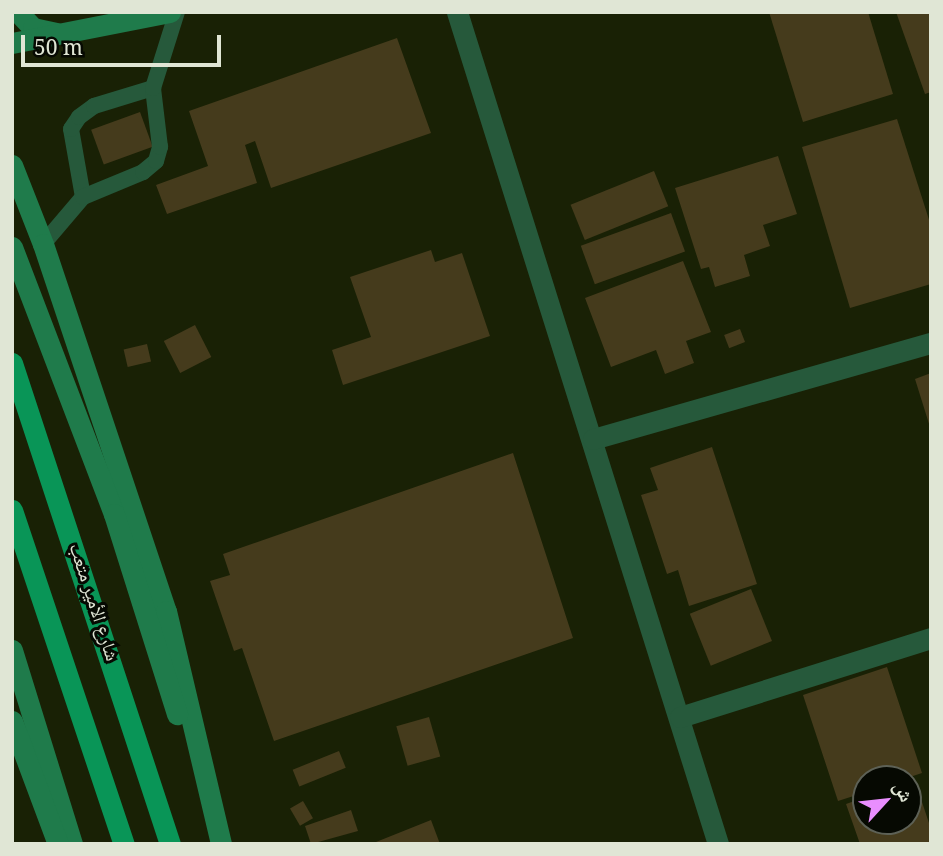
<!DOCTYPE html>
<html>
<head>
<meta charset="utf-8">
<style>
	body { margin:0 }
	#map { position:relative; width:943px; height:856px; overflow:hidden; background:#192105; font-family:"Noto Serif","Noto Naskh Arabic",serif }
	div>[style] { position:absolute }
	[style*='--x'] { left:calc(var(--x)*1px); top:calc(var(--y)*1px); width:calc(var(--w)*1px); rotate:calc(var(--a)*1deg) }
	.building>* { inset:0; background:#453b1c; transform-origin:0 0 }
	.lane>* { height:16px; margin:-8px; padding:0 8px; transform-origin:8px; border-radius:8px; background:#26593b }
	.street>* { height:21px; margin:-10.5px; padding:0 10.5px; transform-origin:10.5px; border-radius:10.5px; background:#26593b }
	.secondary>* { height:21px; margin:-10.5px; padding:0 10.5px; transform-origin:10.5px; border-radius:10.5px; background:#1f7b4b }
	.primary>* { height:21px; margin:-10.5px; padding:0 10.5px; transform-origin:10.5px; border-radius:10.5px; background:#099557 }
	span { translate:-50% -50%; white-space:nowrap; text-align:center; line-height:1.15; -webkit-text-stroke:6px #060902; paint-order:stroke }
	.street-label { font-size:19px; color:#e0e6d5 }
	.frame { position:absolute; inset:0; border:14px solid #e0e6d5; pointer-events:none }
	.north { position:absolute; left:852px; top:765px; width:70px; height:70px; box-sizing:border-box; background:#060902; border:2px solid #5d6156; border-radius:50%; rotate:63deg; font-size:19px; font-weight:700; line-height:28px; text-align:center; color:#e0e6d5 }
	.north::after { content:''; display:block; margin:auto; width:24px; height:32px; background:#e98efe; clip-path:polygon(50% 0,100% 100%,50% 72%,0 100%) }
	.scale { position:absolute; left:21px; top:35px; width:200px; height:32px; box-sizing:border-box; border:4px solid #e0e6d5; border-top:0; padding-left:9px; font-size:21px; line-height:24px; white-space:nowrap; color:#e0e6d5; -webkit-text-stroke:5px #060902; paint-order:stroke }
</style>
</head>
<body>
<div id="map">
	<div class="building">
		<div style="clip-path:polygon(769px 12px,868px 12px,893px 94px,803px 122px)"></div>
		<div style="clip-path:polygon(896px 12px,931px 12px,931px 92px,925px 94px)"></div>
		<div style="clip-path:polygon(397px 38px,431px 133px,271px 188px,255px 141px,245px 145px,257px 183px,167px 214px,156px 185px,208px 166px,189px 111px)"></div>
		<div style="left:140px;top:112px;width:37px;height:52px;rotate:70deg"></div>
		<div style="clip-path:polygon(897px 119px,931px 226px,931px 284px,850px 308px,802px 147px)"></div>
		<div style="clip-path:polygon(778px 156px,797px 214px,763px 225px,770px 246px,744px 255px,750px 276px,715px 287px,709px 267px,701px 269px,675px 188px)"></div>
		<div style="left:654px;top:171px;width:38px;height:90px;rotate:68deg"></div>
		<div style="left:671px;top:213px;width:41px;height:96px;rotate:70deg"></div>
		<div style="clip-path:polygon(431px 250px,435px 262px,462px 253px,490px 336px,343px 385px,332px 350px,371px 337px,350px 277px)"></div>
		<div style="clip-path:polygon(683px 261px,711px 332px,686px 341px,694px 363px,665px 374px,656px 350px,611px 367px,585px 298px)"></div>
		<div style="left:195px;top:325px;width:36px;height:35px;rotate:63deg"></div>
		<div style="left:740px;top:329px;width:14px;height:17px;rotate:69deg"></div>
		<div style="left:147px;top:344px;width:18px;height:24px;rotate:77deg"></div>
		<div style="clip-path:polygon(931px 373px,931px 426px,930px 427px,915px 379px)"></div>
		<div style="clip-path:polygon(712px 447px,757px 584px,689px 606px,678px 570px,667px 574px,641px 495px,658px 490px,650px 468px)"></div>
		<div style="clip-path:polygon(513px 453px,573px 638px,274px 741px,242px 648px,234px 651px,210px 581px,230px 575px,223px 554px)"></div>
		<div style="left:751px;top:589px;width:56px;height:66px;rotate:68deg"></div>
		<div style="clip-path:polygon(887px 667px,922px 773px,904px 779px,866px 779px,866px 792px,838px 801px,803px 695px)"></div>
		<div style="left:429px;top:717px;width:41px;height:34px;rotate:74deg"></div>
		<div style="left:339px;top:751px;width:18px;height:50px;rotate:68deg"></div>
		<div style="clip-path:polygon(915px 781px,931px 829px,931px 844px,860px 844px,846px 804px,866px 797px,866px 821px,908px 821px,908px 783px)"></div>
		<div style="left:303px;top:801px;width:20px;height:15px;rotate:60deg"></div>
		<div style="clip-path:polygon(351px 810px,358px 831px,311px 844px,305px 826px)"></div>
		<div style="clip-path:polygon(431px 820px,440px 844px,371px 844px)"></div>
	</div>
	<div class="lane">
		<div style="--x:83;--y:197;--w:69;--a:-100"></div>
		<div style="--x:71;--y:129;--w:14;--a:-56"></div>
		<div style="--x:79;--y:117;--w:19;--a:-36"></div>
		<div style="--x:94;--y:106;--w:62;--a:-17"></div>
		<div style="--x:43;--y:244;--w:62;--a:-49.6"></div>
		<div style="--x:83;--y:197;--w:65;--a:-22.6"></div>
		<div style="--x:143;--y:172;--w:17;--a:-40"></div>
		<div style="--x:156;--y:161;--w:15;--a:-74"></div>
		<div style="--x:160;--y:147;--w:59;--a:-96.8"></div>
		<div style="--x:153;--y:88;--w:80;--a:-72.5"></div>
	</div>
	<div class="street">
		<div style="--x:457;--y:12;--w:872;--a:72.58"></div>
		<div style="--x:593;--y:439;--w:351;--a:-15.9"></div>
		<div style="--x:680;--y:717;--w:263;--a:-17.5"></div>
	</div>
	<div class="secondary">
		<div style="--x:18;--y:12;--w:22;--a:47"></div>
		<div style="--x:33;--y:28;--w:24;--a:12"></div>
		<div style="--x:12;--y:43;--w:161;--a:-11.1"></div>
		<div style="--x:12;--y:165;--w:85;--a:68.6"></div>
		<div style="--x:43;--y:244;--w:387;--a:71.5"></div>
		<div style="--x:166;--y:611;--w:239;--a:76.7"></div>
		<div style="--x:12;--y:247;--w:286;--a:69.1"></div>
		<div style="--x:114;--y:514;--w:210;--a:72.5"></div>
		<div style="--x:12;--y:650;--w:203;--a:72.8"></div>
		<div style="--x:12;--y:721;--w:131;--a:69.5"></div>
	</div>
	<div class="primary">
		<div style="--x:12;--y:363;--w:506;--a:71.82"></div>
		<div style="--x:12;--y:510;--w:352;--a:71.5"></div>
	</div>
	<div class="street-label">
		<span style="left:94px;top:602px;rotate:72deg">شارع الأمير متعب</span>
	</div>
	<div class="frame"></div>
	<div class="north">ش</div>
	<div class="scale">50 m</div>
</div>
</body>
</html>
